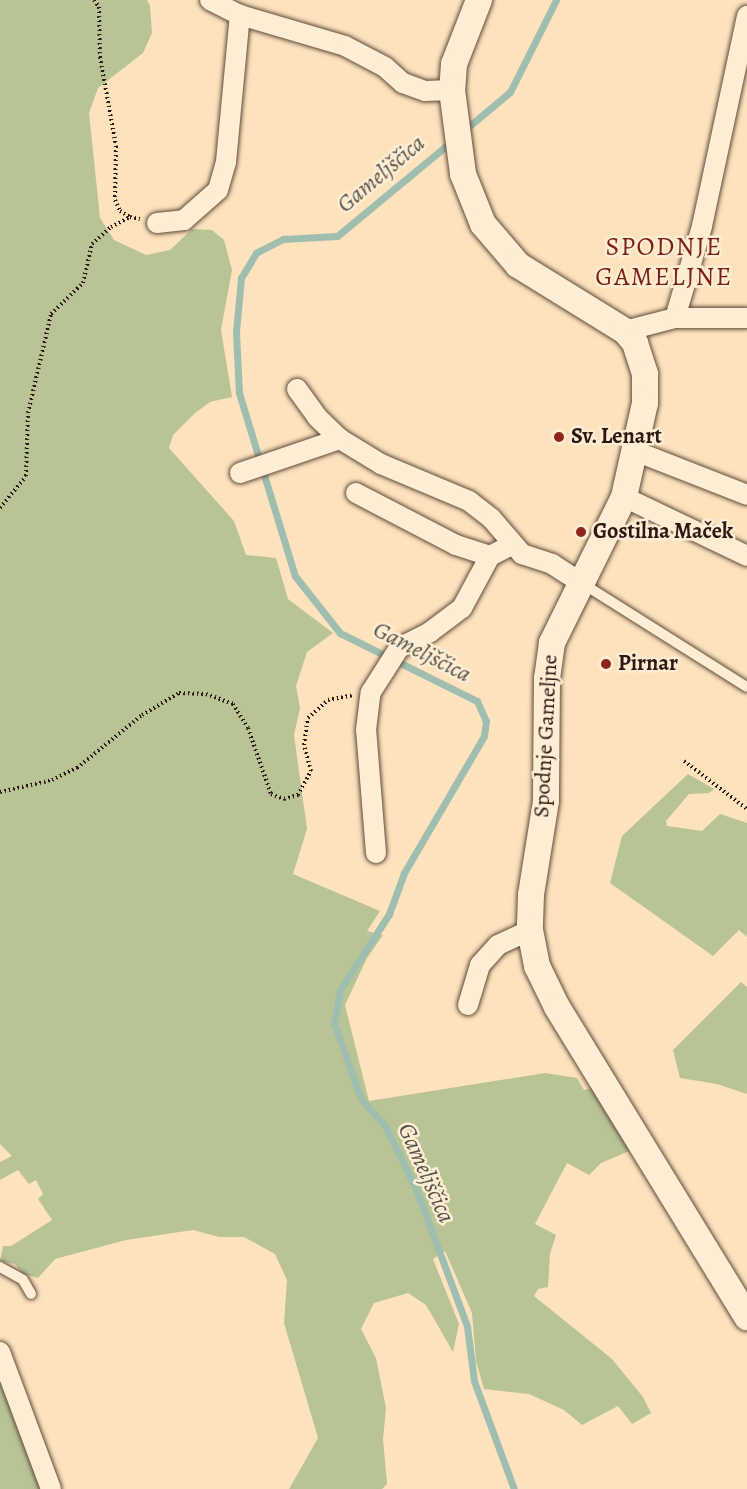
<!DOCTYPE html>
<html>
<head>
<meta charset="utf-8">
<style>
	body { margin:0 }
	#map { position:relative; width:747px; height:1489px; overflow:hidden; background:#fde2bb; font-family:Alegreya,serif }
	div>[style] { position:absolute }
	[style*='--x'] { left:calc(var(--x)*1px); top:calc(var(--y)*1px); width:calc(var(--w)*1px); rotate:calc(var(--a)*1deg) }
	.green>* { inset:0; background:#b9c495 }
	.stream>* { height:7px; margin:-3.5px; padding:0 3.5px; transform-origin:3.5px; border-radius:3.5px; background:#9fbeaf }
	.path>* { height:4px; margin-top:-2px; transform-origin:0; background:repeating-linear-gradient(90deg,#2c1913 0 1.5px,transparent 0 4.5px) }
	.roads { filter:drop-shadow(0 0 2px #604b3d) drop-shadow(0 0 2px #604b3d) }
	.service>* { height:10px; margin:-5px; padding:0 5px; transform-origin:5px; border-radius:5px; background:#feecd3 }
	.minor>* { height:20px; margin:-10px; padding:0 10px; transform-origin:10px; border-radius:10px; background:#feecd3 }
	.tertiary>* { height:26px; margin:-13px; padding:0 13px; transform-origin:13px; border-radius:13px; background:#feecd3 }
	.dots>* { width:16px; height:16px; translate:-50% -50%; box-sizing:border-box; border:3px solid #feecd3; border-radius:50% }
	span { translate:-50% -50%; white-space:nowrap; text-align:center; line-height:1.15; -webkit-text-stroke:5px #feecd3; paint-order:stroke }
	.poi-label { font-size:22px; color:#2c1913; font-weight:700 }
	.left { translate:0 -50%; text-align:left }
	.street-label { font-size:22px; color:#2c1913 }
	.water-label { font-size:24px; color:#54534a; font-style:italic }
	.quarter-label { font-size:26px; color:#7a1f14; letter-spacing:1.5px }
</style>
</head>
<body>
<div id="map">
	<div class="green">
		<div style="clip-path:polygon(0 0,147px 0,150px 6px,152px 33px,143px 53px,98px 88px,89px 113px,100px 218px,114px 240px,146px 255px,170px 250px,192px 229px,212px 230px,224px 240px,232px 270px,221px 330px,232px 397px,210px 402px,195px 413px,173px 435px,169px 448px,234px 521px,246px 555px,276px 558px,288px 599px,333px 633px,307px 652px,296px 686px,300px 708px,294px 735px,307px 829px,293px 874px,380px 911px,367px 931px,383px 935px,367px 958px,345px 1005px,369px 1101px,545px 1073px,577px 1078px,584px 1090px,596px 1087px,632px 1150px,601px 1163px,589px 1175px,567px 1163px,535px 1224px,556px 1235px,550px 1254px,548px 1287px,538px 1289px,534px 1296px,612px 1359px,643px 1397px,651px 1413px,632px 1424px,618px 1406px,582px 1425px,564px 1410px,529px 1394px,484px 1389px,476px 1361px,472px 1313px,445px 1251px,433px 1259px,459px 1324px,453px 1352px,426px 1305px,408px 1293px,374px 1303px,361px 1329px,376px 1358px,386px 1408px,383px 1439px,387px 1484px,382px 1489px,289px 1489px,318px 1438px,284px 1323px,287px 1280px,275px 1254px,244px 1237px,219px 1237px,193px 1230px,126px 1240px,55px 1259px,38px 1278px,23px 1274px,15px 1264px,0 1261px,3px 1246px,11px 1246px,52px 1220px,38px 1199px,43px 1194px,36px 1180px,29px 1184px,18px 1170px,0 1180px,0 1162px,12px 1156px,0 1144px)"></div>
		<div style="clip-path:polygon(688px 774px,714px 789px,709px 793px,689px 794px,666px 821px,667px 826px,702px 831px,720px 814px,747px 823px,747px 937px,739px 930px,713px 956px,610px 883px,622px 836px)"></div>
		<div style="clip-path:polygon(741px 982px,747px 987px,747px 1094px,717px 1084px,680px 1078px,673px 1050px)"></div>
		<div style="clip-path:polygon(0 1369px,44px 1489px,0 1489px)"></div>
	</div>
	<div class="stream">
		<div style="--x:462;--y:132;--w:62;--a:-39.8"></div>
		<div style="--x:510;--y:92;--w:103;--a:-63.4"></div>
		<div style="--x:452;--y:141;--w:149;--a:140.4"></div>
		<div style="--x:337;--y:236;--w:54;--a:176.8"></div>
		<div style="--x:283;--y:239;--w:30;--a:153"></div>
		<div style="--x:256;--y:253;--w:29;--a:121"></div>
		<div style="--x:241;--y:278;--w:54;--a:95.3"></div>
		<div style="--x:236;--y:332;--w:61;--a:87.2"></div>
		<div style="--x:239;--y:393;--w:191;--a:73"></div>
		<div style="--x:295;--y:576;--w:73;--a:51.7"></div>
		<div style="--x:340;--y:633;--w:153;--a:26.4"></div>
		<div style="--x:477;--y:701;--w:22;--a:66"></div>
		<div style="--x:486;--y:721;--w:15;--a:98"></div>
		<div style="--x:484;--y:736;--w:159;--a:120.3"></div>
		<div style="--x:404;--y:873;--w:44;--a:110.1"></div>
		<div style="--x:389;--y:914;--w:90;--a:122.8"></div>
		<div style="--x:340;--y:990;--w:34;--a:100"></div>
		<div style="--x:334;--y:1023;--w:81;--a:70.4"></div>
		<div style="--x:361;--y:1099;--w:36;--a:48"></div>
		<div style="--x:385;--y:1126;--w:70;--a:63.8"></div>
		<div style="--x:416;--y:1189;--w:146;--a:69.6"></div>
		<div style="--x:467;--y:1326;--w:55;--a:82.7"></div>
		<div style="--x:474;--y:1381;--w:115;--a:69.7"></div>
	</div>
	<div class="path">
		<div style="--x:94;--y:0;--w:9;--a:54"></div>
		<div style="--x:99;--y:7;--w:50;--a:88.9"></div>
		<div style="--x:100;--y:57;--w:90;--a:79.8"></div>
		<div style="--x:116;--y:146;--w:54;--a:91.1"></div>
		<div style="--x:115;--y:200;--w:12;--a:66"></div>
		<div style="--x:120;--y:211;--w:12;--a:31"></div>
		<div style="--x:0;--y:508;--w:41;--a:-50.9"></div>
		<div style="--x:26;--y:476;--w:63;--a:-88.2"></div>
		<div style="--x:28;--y:413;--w:102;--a:-76.9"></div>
		<div style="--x:51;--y:314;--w:45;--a:-44.1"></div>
		<div style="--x:83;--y:283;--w:40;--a:-77"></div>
		<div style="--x:92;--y:244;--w:25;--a:-42"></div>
		<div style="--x:111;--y:227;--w:21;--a:-28"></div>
		<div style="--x:130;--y:217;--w:10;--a:11"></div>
		<div style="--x:684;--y:761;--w:79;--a:37.3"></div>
		<div style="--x:0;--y:792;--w:53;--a:-13"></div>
		<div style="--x:52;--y:780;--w:28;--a:-26"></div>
		<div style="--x:77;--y:768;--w:84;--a:-39.2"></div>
		<div style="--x:142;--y:715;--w:43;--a:-30.7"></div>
		<div style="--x:179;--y:693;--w:27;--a:2"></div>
		<div style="--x:206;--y:694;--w:29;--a:20"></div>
		<div style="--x:233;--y:704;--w:28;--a:58"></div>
		<div style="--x:248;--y:728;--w:70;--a:70.8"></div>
		<div style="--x:271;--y:794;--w:14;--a:21"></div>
		<div style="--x:284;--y:799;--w:15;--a:-16"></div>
		<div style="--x:298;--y:795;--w:27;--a:-62"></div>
		<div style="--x:311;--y:771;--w:27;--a:-105"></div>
		<div style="--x:304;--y:745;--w:27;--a:-82"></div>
		<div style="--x:308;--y:718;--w:27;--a:-42"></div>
		<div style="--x:328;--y:700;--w:25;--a:-11"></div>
	</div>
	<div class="roads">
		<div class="service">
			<div style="--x:580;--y:582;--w:197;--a:32.2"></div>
			<div style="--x:0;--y:1267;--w:26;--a:29"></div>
			<div style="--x:23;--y:1280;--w:16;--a:60"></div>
		</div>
		<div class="minor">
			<div style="--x:210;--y:0;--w:34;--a:27"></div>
			<div style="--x:240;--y:15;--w:109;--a:16.4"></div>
			<div style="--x:345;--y:46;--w:45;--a:27.7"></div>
			<div style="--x:385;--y:67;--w:24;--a:42"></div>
			<div style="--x:403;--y:83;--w:23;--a:20"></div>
			<div style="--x:425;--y:91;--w:27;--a:-2"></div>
			<div style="--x:157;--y:223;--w:27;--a:-6"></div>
			<div style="--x:184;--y:220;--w:45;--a:-41.4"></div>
			<div style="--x:218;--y:190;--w:29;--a:-74"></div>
			<div style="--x:226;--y:162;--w:148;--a:-84.6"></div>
			<div style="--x:675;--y:318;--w:96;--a:-73.6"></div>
			<div style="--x:702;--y:226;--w:215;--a:-77.9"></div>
			<div style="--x:625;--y:331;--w:52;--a:-14.6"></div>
			<div style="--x:675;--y:318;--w:72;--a:0"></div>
			<div style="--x:297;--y:389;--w:34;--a:54"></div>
			<div style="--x:317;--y:417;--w:32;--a:44"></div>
			<div style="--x:340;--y:439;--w:48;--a:31.4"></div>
			<div style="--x:381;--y:464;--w:95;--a:22.8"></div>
			<div style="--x:469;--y:501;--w:28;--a:38"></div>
			<div style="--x:491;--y:518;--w:48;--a:49.3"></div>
			<div style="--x:522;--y:554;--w:32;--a:18"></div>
			<div style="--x:552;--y:564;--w:33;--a:33"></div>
			<div style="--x:635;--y:451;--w:120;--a:21.4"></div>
			<div style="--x:240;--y:473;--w:106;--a:-18.8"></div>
			<div style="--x:356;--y:493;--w:113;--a:27.5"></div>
			<div style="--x:456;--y:545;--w:36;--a:18"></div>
			<div style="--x:624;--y:497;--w:136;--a:25.6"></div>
			<div style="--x:376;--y:853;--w:123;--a:-94.6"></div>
			<div style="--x:366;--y:730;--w:38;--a:-83"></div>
			<div style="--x:371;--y:692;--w:52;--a:-57.5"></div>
			<div style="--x:399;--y:648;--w:35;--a:-27"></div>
			<div style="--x:430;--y:632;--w:40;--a:-37"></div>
			<div style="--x:462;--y:608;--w:59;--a:-61.7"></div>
			<div style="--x:490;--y:556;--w:25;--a:-27"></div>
			<div style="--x:468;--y:1005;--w:42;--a:-73.3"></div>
			<div style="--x:480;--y:965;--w:27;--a:-48"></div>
			<div style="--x:498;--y:945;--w:35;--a:-25"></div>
			<div style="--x:0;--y:1352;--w:146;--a:69.6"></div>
		</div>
		<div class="tertiary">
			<div style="--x:479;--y:0;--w:69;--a:111.3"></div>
			<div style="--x:454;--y:64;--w:26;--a:94"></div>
			<div style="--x:452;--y:90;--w:85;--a:82.5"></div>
			<div style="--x:463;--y:174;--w:54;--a:68.2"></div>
			<div style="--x:483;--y:224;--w:54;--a:49.5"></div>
			<div style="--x:518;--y:265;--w:126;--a:31.7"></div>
			<div style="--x:625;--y:331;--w:16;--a:50"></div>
			<div style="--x:635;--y:343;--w:33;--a:72"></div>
			<div style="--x:645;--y:374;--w:29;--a:90"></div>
			<div style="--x:645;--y:403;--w:96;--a:102.6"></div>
			<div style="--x:624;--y:497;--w:163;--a:116.3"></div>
			<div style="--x:552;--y:643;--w:35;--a:98"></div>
			<div style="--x:547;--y:678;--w:123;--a:90.5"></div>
			<div style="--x:546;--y:801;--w:95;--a:99.1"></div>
			<div style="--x:531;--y:895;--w:35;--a:92"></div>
			<div style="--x:530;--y:930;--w:37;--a:79"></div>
			<div style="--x:537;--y:966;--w:46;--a:64"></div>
			<div style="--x:557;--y:1007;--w:364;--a:58.5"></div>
		</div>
	</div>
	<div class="dots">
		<div style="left:559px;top:437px;background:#8f2418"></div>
		<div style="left:581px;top:532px;background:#8f2418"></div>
		<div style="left:606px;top:664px;background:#8f2418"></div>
	</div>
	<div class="poi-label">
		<span class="left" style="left:571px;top:437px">Sv. Lenart</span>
		<span class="left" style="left:593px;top:532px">Gostilna Maček</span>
		<span class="left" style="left:618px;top:664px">Pirnar</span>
	</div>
	<div class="street-label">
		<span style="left:546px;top:736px;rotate:-87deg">Spodnje Gameljne</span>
	</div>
	<div class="water-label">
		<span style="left:381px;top:174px;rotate:-40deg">Gameljščica</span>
		<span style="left:422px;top:652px;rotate:27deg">Gameljščica</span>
		<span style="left:426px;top:1173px;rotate:66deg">Gameljščica</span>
	</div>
	<div class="quarter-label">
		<span style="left:664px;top:262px">SPODNJE<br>GAMELJNE</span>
	</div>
</div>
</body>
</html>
